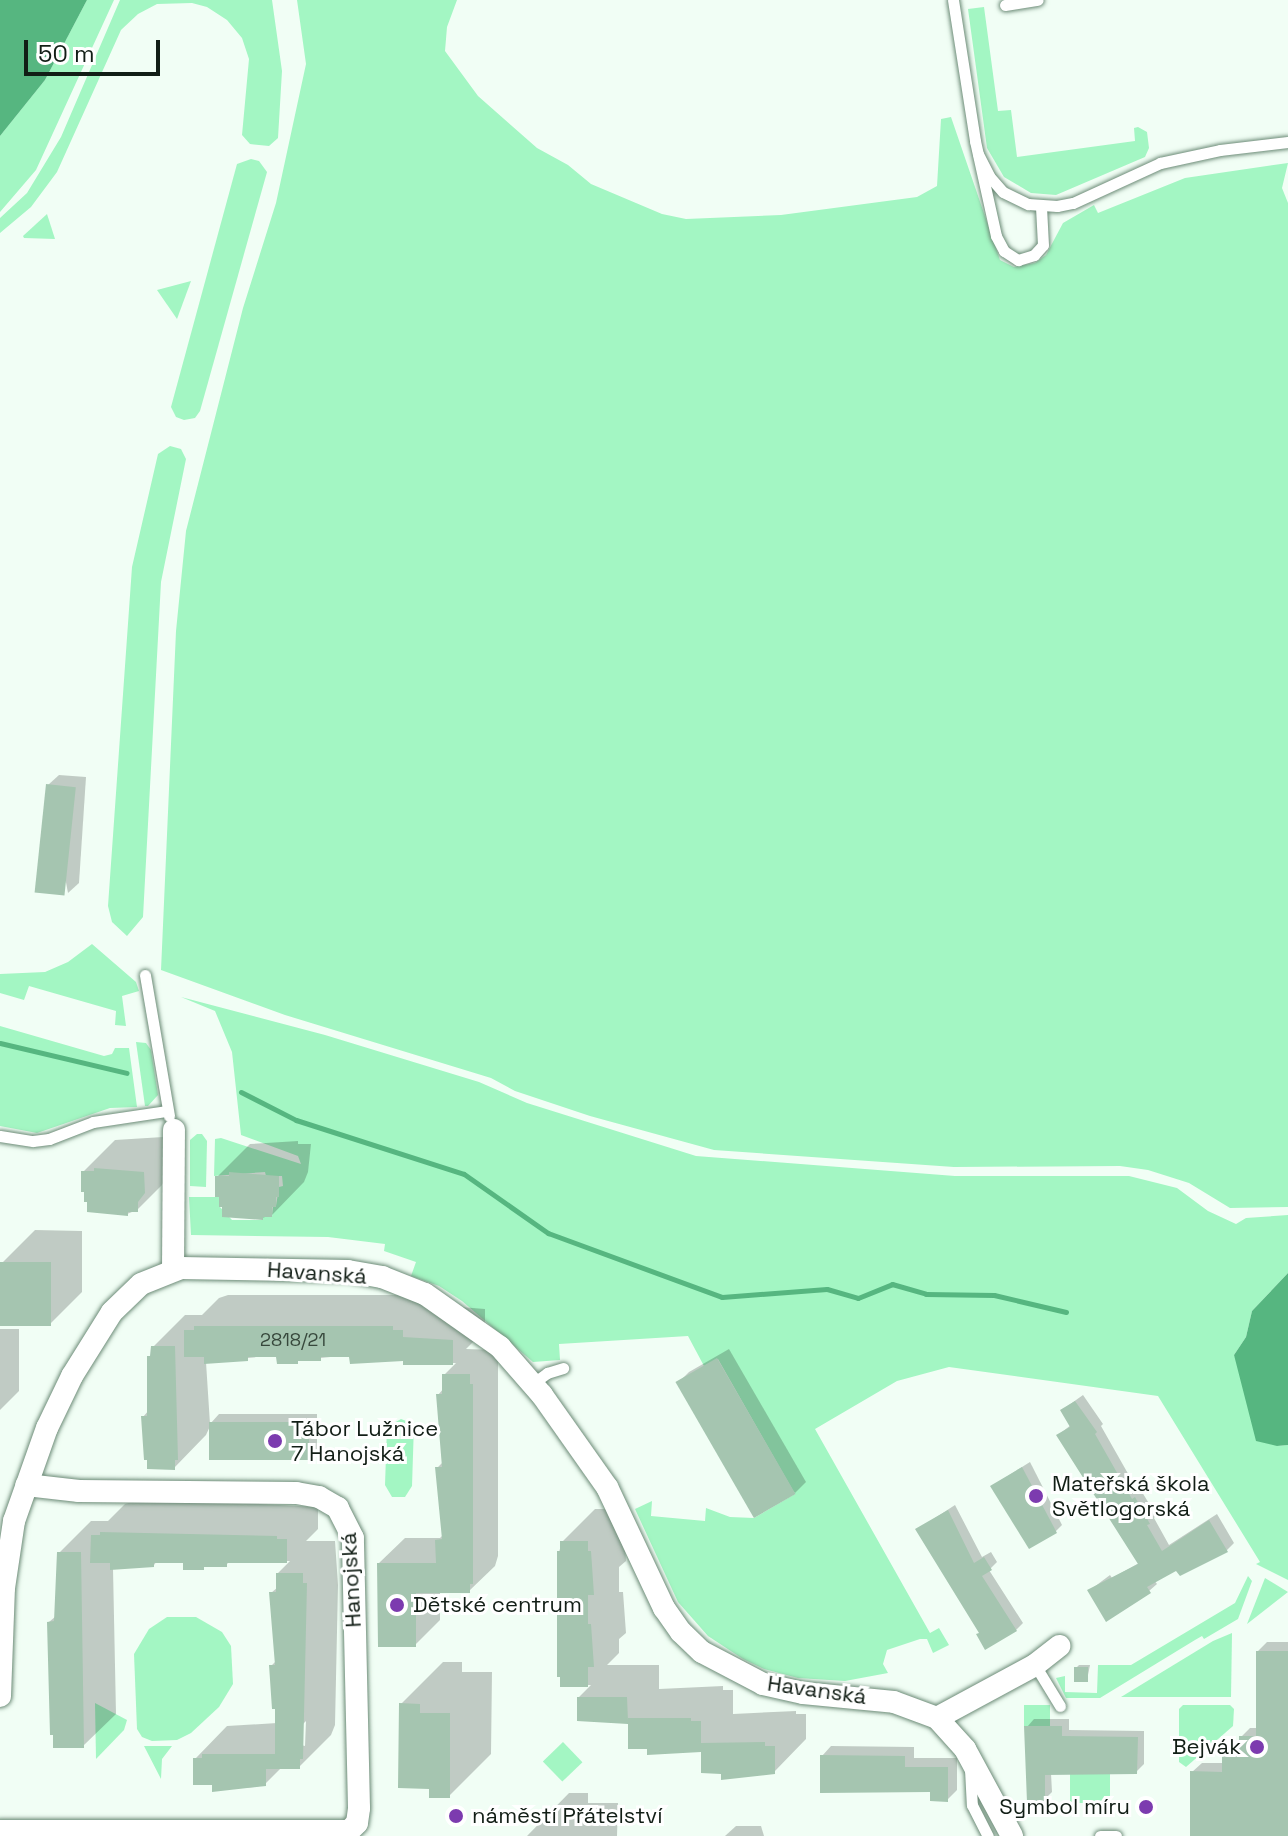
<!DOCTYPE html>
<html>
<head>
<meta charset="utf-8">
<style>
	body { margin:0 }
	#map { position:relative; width:1288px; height:1836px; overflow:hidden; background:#f1fef5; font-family:"Space Grotesk",sans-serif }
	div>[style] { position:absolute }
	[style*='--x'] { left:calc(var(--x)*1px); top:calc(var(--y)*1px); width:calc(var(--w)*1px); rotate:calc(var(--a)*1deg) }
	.green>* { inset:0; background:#a3f6c3; transform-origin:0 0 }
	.water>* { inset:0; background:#56b680 }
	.shadow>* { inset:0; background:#0003 }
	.stream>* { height:5px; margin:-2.5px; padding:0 2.5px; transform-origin:2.5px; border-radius:2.5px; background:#56b680 }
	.building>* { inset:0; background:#a5c5b0; transform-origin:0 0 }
	.roads { filter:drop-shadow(0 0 2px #6c8b77) drop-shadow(0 0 2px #6c8b77) }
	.lane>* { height:11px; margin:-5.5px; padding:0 5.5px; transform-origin:5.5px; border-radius:5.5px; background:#fff }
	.street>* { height:22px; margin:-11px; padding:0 11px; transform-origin:11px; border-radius:11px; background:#fff }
	.dots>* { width:22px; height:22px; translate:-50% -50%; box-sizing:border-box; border:4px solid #fff; border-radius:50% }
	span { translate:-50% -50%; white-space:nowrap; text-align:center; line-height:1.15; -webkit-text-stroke:6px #fff; paint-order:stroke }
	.number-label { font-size:18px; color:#37483c }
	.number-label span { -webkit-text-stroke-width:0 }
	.street-label { font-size:22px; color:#121e16 }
	.poi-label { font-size:22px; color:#121e16 }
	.left { translate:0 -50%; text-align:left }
	.right { translate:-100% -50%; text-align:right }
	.scale { position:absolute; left:24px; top:40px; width:136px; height:36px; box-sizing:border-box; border:4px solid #121e16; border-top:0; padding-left:10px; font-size:24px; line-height:28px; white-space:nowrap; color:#121e16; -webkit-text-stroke:6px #fff; paint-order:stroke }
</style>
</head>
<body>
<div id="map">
	<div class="green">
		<div style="clip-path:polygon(87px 0,114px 0,36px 170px,0 212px,0 136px,45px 80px)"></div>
		<div style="clip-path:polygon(120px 0,272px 0,282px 71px,278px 138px,269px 146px,250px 144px,242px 135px,249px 59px,242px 38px,227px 20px,207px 7px,192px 3px,157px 4px,138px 14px,121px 30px,57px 172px,31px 207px,0 233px,0 218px,27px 193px,61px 137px)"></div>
		<div style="clip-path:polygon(297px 0,457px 0,447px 27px,445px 51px,478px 96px,537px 148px,568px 165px,591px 184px,662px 214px,686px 219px,781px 215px,917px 197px,937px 186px,941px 119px,951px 117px,1000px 260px,1014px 267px,1035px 263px,1046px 255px,1063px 223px,1094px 205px,1098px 213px,1185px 178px,1288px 163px,1282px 188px,1288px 203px,1288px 1207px,1230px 1208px,1189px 1183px,1148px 1170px,1120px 1166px,954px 1167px,714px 1150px,590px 1116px,515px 1091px,491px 1078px,285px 1015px,161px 970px,176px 631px,186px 531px,243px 308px,276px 203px,306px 64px)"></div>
		<div style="clip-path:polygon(984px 7px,998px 111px,1011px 110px,1017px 157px,1135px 141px,1134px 128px,1138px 127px,1147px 132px,1149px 148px,1145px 157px,1056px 195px,1031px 193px,1004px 177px,987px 148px,968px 9px)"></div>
		<div style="clip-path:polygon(251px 159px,259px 161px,267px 172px,200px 411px,195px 418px,184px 420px,176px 417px,171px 407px,237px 164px)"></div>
		<div style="clip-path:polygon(47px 214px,55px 239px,24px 238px,23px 236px)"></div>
		<div style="clip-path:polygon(191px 281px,177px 319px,157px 290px)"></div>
		<div style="clip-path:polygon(170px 446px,181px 449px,186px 459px,161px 582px,143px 917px,127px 936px,112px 922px,108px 906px,132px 567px,158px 454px)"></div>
		<div style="clip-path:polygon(92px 944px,136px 982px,139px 991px,122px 996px,126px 1026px,115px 1025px,116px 1011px,29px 986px,24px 1000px,0 993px,0 974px,45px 972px,68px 962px)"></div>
		<div style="clip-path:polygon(181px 997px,325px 1035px,479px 1082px,527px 1103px,696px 1156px,955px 1176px,1129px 1176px,1177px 1188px,1208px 1211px,1236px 1224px,1246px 1218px,1288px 1215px,1288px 1273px,1252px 1311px,1246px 1337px,1234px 1355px,1277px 1446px,1288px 1445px,1288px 1580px,1256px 1564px,1260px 1562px,1158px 1396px,949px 1367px,897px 1381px,815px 1429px,930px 1633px,939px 1628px,949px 1645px,933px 1653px,927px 1639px,920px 1639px,887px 1650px,883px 1664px,888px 1673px,845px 1681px,798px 1678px,764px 1669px,743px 1659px,708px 1636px,678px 1602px,635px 1509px,652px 1501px,651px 1516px,705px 1521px,706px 1508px,730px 1517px,754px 1518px,795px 1494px,718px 1359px,704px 1366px,688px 1336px,559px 1344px,560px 1360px,533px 1362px,462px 1301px,439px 1286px,411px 1276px,416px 1262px,384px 1251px,385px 1244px,328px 1237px,191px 1235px,189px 1197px,219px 1197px,219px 1206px,232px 1220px,262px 1220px,263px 1217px,272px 1216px,273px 1207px,276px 1206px,279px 1187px,283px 1186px,282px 1176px,266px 1176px,265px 1172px,214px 1176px,215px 1139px,221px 1138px,301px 1164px,298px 1156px,241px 1135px,232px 1052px,215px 1011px)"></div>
		<div style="clip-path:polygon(0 1026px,104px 1056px,112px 1054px,115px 1048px,129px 1048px,137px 1107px,110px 1108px,37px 1133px,0 1126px)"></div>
		<div style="clip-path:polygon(136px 1042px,146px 1043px,151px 1050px,158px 1095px,148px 1106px,145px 1106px)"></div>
		<div style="clip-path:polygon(197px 1134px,202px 1134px,207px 1141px,206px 1187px,190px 1186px,190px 1140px)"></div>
		<div style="clip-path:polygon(401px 1419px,414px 1424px,412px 1486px,405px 1497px,392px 1497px,385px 1485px,387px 1427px)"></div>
		<div style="clip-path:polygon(1248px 1576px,1252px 1581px,1238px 1619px,1204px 1639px,1202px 1636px,1195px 1640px,1100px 1698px,1066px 1698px,1056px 1678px,1065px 1676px,1065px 1692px,1097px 1693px,1098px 1665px,1131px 1665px,1235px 1603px)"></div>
		<div style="clip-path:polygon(1265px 1578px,1288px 1592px,1247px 1624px)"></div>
		<div style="clip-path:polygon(167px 1617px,196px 1617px,222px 1632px,231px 1646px,233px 1684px,219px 1707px,191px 1733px,177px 1740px,152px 1741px,142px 1737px,137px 1729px,134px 1654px,149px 1629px)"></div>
		<div style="clip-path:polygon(1232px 1633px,1231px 1697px,1121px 1697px,1213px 1641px)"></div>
		<div style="clip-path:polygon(95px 1703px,127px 1720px,124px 1730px,96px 1759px)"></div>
		<div style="left:1024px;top:1705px;width:26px;height:21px"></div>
		<div style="clip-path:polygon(1183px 1705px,1230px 1705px,1234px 1709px,1233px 1726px,1186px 1767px,1179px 1762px,1179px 1709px)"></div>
		<div style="left:563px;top:1742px;width:28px;height:28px;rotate:46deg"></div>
		<div style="clip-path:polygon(144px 1746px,172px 1746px,162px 1759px,161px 1779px)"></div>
		<div style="left:1070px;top:1774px;width:40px;height:29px"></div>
	</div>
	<div class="water">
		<div style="clip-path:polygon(0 0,87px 0,45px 80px,0 136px)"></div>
		<div style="clip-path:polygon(1288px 1273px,1288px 1445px,1277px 1446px,1256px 1441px,1234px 1355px,1246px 1337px,1252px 1311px)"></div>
	</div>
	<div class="shadow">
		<div style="clip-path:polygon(59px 775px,86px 777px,79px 883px,68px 893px,48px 785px)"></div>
		<div style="clip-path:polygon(163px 1137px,163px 1140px,176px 1140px,169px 1178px,137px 1210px,127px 1214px,83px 1172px,115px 1140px)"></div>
		<div style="clip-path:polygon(298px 1141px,298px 1144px,311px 1144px,308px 1172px,304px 1182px,272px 1215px,262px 1218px,217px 1177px,250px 1144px)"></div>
		<div style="clip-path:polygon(35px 1230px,82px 1231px,82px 1292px,50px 1324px,2px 1263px)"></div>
		<div style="clip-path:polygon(228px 1295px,425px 1295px,435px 1305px,485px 1309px,485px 1330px,466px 1349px,495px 1350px,495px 1359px,498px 1359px,498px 1556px,495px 1566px,469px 1591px,440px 1591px,440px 1620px,415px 1645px,379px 1563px,405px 1538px,440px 1538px,444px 1534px,438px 1467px,444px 1461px,438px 1395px,444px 1388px,444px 1375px,456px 1363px,405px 1363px,405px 1359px,351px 1355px,279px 1362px,278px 1355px,206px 1362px,210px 1424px,219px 1414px,317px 1414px,317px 1449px,309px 1458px,211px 1424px,206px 1435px,174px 1468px,143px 1417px,149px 1410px,153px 1347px,185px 1315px,202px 1315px,219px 1298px)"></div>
		<div style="clip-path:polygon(0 1329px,19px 1329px,19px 1391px,0 1410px)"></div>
		<div style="clip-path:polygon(729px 1349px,806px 1482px,795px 1493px,678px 1383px,689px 1372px)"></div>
		<div style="clip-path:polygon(1083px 1395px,1103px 1424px,1101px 1426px,1139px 1493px,1142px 1492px,1156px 1515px,1154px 1518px,1169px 1545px,1217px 1514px,1234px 1543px,1227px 1550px,1177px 1568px,1154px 1580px,1157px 1584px,1149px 1591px,1090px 1590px,1110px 1575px,1112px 1578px,1139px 1563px,1058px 1435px,1071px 1425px,1062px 1410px)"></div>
		<div style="clip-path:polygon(1030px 1462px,1062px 1525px,1055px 1532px,992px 1486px)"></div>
		<div style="clip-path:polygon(evenodd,135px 1501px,259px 1501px,259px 1504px,318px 1507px,318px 1529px,306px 1541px,335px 1541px,338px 1585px,335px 1725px,331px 1735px,299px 1767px,282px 1767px,265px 1784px,256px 1787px,214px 1790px,214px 1783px,195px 1759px,227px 1726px,277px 1723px,271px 1666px,277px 1660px,271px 1593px,278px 1587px,278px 1573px,290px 1561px,230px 1561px,226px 1565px,157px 1561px,154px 1565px,113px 1568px,116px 1714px,83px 1746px,49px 1622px,56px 1616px,59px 1553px,91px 1521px,108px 1521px,125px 1504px,135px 1501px,306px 1721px,305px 1746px,301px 1745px,302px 1725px,306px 1721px)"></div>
		<div style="clip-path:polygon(955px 1505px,982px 1557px,991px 1552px,997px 1562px,989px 1570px,1023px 1623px,1016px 1630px,981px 1632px,918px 1529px)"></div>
		<div style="clip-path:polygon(595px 1509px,620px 1509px,623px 1519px,626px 1561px,619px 1567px,619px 1592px,623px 1592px,626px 1633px,619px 1639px,619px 1653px,607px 1665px,659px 1665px,659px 1689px,723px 1686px,723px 1690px,733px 1690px,733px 1714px,796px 1711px,796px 1714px,806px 1714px,806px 1739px,774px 1772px,723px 1772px,703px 1750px,649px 1747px,630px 1722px,579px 1697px,591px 1685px,562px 1685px,559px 1552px,562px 1542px)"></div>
		<div style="clip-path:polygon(1267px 1642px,1288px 1642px,1288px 1836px,1192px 1836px,1192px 1772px,1202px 1763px,1224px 1763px,1224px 1752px,1233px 1743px,1241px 1743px,1241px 1737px,1250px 1728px,1258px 1728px,1258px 1651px)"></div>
		<div style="clip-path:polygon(443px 1662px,462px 1662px,462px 1672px,492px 1672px,491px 1754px,449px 1796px,431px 1787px,401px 1704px)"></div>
		<div style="clip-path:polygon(1079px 1665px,1090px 1665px,1087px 1680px,1076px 1668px)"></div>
		<div style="clip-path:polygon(1034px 1719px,1069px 1719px,1069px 1730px,1144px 1731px,1144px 1764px,1136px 1772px,1051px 1773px,1052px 1792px,1044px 1800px,1027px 1727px)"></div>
		<div style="clip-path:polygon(831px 1746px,914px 1747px,914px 1758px,957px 1758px,957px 1790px,947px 1800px,932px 1790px,822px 1756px)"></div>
		<div style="clip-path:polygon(569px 1793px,588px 1793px,588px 1803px,618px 1803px,617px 1836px,527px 1836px)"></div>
		<div style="clip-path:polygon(736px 1826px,761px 1826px,764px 1836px,725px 1836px)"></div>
	</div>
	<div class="stream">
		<div style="--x:0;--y:1043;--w:130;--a:13.3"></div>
		<div style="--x:241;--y:1092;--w:62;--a:27"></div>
		<div style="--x:296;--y:1120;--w:176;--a:17.8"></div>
		<div style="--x:464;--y:1174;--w:103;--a:35.1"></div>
		<div style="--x:548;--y:1233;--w:185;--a:20.2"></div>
		<div style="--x:722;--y:1297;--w:105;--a:-4.4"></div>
		<div style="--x:827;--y:1289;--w:32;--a:16"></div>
		<div style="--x:858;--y:1298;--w:37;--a:-22"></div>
		<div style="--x:892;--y:1284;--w:35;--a:16"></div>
		<div style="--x:926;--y:1294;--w:68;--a:0.8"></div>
		<div style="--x:994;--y:1295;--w:74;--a:13.3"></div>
	</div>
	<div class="building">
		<div style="left:46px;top:784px;width:30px;height:109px;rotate:6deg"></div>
		<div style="clip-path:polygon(94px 1168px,144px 1172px,145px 1193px,138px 1202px,138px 1212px,128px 1212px,128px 1216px,87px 1212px,87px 1202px,84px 1202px,84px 1192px,81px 1192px,81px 1171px,94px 1171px)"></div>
		<div style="clip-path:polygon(229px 1172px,279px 1176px,279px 1197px,276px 1197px,276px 1207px,272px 1207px,272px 1217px,263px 1217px,263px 1220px,222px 1217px,222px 1207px,219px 1207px,219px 1197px,215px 1197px,215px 1176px,229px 1176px)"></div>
		<div style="left:0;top:1262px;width:51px;height:64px"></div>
		<div style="clip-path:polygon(194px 1326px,393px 1326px,393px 1330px,403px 1330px,403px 1337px,453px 1340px,453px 1365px,403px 1365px,403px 1361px,350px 1364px,349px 1357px,321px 1357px,321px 1361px,298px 1361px,298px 1364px,277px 1364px,276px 1357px,248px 1357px,248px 1361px,204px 1364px,204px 1357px,184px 1357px,184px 1330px,194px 1330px)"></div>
		<div style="clip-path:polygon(151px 1346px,175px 1346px,178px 1460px,175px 1460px,175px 1470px,147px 1469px,147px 1460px,144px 1460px,141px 1416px,147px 1416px,147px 1356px,150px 1356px)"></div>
		<div style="left:717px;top:1358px;width:157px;height:48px;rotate:60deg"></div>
		<div style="clip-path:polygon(442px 1374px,470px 1374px,470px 1384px,473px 1384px,473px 1584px,470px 1584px,470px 1593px,416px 1593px,416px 1647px,378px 1647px,377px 1563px,436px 1563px,435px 1540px,442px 1539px,435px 1467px,442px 1467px,436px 1394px,442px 1394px)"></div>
		<div style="clip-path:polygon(1075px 1401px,1097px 1432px,1095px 1434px,1132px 1499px,1135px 1497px,1150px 1524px,1147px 1525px,1162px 1551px,1209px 1520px,1228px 1552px,1180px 1576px,1176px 1571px,1147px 1587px,1151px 1593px,1106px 1622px,1087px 1590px,1138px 1564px,1056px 1435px,1070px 1427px,1060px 1410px)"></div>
		<div style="left:209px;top:1422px;width:100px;height:38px"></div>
		<div style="clip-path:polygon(1022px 1467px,1057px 1533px,1029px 1549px,990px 1486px)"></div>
		<div style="clip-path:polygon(948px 1510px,974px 1563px,984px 1557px,992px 1570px,982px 1576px,1017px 1631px,985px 1650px,976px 1634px,979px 1633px,915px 1529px)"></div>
		<div style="clip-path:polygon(100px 1532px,277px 1536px,277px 1539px,287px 1539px,287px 1563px,227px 1563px,227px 1567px,204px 1567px,204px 1570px,183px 1570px,183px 1563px,154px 1563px,154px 1567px,110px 1570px,110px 1563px,90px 1563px,91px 1535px,100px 1535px)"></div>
		<div style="clip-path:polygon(560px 1541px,588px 1541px,588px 1551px,591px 1551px,594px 1595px,588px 1595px,588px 1624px,591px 1624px,594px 1667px,588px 1667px,588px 1687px,560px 1687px,560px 1677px,557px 1677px,557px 1551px,560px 1551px)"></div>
		<div style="clip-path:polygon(57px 1552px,81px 1552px,84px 1748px,53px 1748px,53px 1735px,50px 1735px,47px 1622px,54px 1621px)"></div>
		<div style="clip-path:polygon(276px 1573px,303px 1573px,303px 1583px,307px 1583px,303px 1759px,300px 1759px,300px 1769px,266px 1769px,266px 1786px,212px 1792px,212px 1785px,193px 1785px,193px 1758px,202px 1758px,202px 1754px,275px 1754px,275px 1709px,272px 1709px,269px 1665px,275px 1665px,269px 1592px,276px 1592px)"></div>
		<div style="clip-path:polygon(1256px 1651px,1288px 1651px,1288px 1836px,1190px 1836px,1190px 1771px,1222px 1772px,1222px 1752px,1239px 1751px,1239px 1736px,1256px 1736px)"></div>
		<div style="left:1074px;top:1667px;width:14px;height:15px"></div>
		<div style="clip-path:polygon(577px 1697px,627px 1697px,628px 1721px,628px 1718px,691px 1718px,691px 1721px,701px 1721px,701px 1747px,701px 1743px,765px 1742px,765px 1746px,775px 1746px,775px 1774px,721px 1780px,721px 1774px,701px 1773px,701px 1752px,647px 1755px,647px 1749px,628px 1749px,628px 1724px,577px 1721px)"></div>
		<div style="clip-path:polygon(399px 1703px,420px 1704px,420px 1713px,450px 1713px,450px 1798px,429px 1798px,429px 1789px,398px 1788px)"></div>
		<div style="clip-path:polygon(1024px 1726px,1062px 1726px,1062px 1736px,1138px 1737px,1137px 1774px,1045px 1775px,1045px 1802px,1027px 1802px)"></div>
		<div style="clip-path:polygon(820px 1755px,905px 1756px,905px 1767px,948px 1767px,948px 1802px,930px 1801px,930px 1792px,820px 1793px)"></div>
	</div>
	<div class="roads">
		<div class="lane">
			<div style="--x:953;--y:0;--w:143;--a:81.1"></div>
			<div style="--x:975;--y:141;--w:97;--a:77.5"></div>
			<div style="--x:996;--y:236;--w:17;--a:62"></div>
			<div style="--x:1004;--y:251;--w:17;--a:33"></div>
			<div style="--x:1018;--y:260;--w:17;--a:-17"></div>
			<div style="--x:1034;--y:255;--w:13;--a:-48"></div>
			<div style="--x:1043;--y:245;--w:38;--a:-93"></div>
			<div style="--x:1005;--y:5;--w:33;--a:-9"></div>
			<div style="--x:978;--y:154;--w:25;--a:63"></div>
			<div style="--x:989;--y:176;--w:21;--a:49"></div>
			<div style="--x:1003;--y:192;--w:28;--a:26"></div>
			<div style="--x:1028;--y:204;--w:29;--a:4"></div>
			<div style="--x:1057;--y:206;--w:16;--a:-11"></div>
			<div style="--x:1073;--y:203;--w:96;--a:-24.7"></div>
			<div style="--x:1160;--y:163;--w:61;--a:-12.2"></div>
			<div style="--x:1220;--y:150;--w:68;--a:-6.7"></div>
			<div style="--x:145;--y:975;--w:143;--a:80.3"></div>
			<div style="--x:0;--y:1136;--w:33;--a:9"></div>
			<div style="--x:33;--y:1141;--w:16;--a:-7"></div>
			<div style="--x:49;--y:1139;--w:47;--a:-21.1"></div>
			<div style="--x:93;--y:1122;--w:75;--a:-8.5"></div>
			<div style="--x:532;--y:1384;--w:19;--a:-36"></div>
			<div style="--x:547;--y:1373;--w:17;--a:-17"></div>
			<div style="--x:1035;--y:1665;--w:48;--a:58.6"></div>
			<div style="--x:970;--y:1769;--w:36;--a:87"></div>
			<div style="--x:972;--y:1805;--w:35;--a:63"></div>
			<div style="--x:1100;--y:1836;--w:16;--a:0"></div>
		</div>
		<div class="street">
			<div style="--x:173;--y:1270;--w:140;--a:-89.6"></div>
			<div style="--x:0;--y:1696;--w:108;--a:-87.9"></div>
			<div style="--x:4;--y:1588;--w:68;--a:-81.5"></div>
			<div style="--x:14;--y:1521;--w:99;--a:-70.5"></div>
			<div style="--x:47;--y:1428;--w:58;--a:-64.3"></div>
			<div style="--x:72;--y:1376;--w:75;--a:-58"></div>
			<div style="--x:112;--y:1312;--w:40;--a:-44"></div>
			<div style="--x:141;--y:1284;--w:43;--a:-21.8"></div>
			<div style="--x:181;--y:1268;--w:167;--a:1"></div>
			<div style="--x:348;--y:1271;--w:35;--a:10"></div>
			<div style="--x:382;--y:1277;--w:46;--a:21.6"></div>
			<div style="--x:425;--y:1294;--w:92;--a:35.2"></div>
			<div style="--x:500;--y:1347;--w:64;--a:48.8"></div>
			<div style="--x:542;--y:1395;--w:113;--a:54.8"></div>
			<div style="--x:607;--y:1487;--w:134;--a:64.8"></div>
			<div style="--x:664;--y:1608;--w:29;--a:55"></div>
			<div style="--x:681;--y:1632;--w:29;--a:44"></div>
			<div style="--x:702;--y:1652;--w:69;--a:27.7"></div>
			<div style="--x:763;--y:1684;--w:41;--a:12.7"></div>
			<div style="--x:803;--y:1693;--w:91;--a:5.6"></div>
			<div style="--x:894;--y:1702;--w:46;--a:20.4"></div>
			<div style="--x:937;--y:1718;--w:42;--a:47.9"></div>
			<div style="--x:965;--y:1749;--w:99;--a:61.6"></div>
			<div style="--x:937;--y:1718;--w:111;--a:-28.4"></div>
			<div style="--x:1035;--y:1665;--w:31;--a:-38"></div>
			<div style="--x:0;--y:1831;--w:349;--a:0"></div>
			<div style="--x:349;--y:1831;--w:11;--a:-45"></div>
			<div style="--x:357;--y:1823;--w:15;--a:-82"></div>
			<div style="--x:359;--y:1808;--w:270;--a:-91.3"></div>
			<div style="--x:353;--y:1538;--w:34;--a:-117"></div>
			<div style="--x:338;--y:1508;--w:22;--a:-150"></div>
			<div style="--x:319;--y:1497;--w:23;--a:-170"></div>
			<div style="--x:296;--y:1493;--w:217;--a:-179.5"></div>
			<div style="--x:79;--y:1491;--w:53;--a:-173.5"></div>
		</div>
	</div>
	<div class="dots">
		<div style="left:275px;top:1441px;background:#7c3baf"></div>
		<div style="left:1036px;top:1496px;background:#7c3baf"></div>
		<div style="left:397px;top:1605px;background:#7c3baf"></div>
		<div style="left:1257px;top:1747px;background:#7c3baf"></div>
		<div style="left:1146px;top:1807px;background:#7c3baf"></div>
		<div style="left:456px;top:1816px;background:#7c3baf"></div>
	</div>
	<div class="number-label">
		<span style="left:293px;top:1340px">2818/21</span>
	</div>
	<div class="street-label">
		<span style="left:317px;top:1273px;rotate:4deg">Havanská</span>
		<span style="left:351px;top:1580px;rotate:-93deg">Hanojská</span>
		<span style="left:817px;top:1690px;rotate:8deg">Havanská</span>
	</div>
	<div class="poi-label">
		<span class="left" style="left:291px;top:1441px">Tábor Lužnice<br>7 Hanojská</span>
		<span class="left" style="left:1052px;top:1496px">Mateřská škola<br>Světlogorská</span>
		<span class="left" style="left:413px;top:1605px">Dětské centrum</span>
		<span class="right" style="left:1241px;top:1747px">Bejvák</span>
		<span class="right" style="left:1130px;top:1807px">Symbol míru</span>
		<span class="left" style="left:472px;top:1816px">náměstí Přátelství</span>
	</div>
	<div class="scale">50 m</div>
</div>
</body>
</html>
